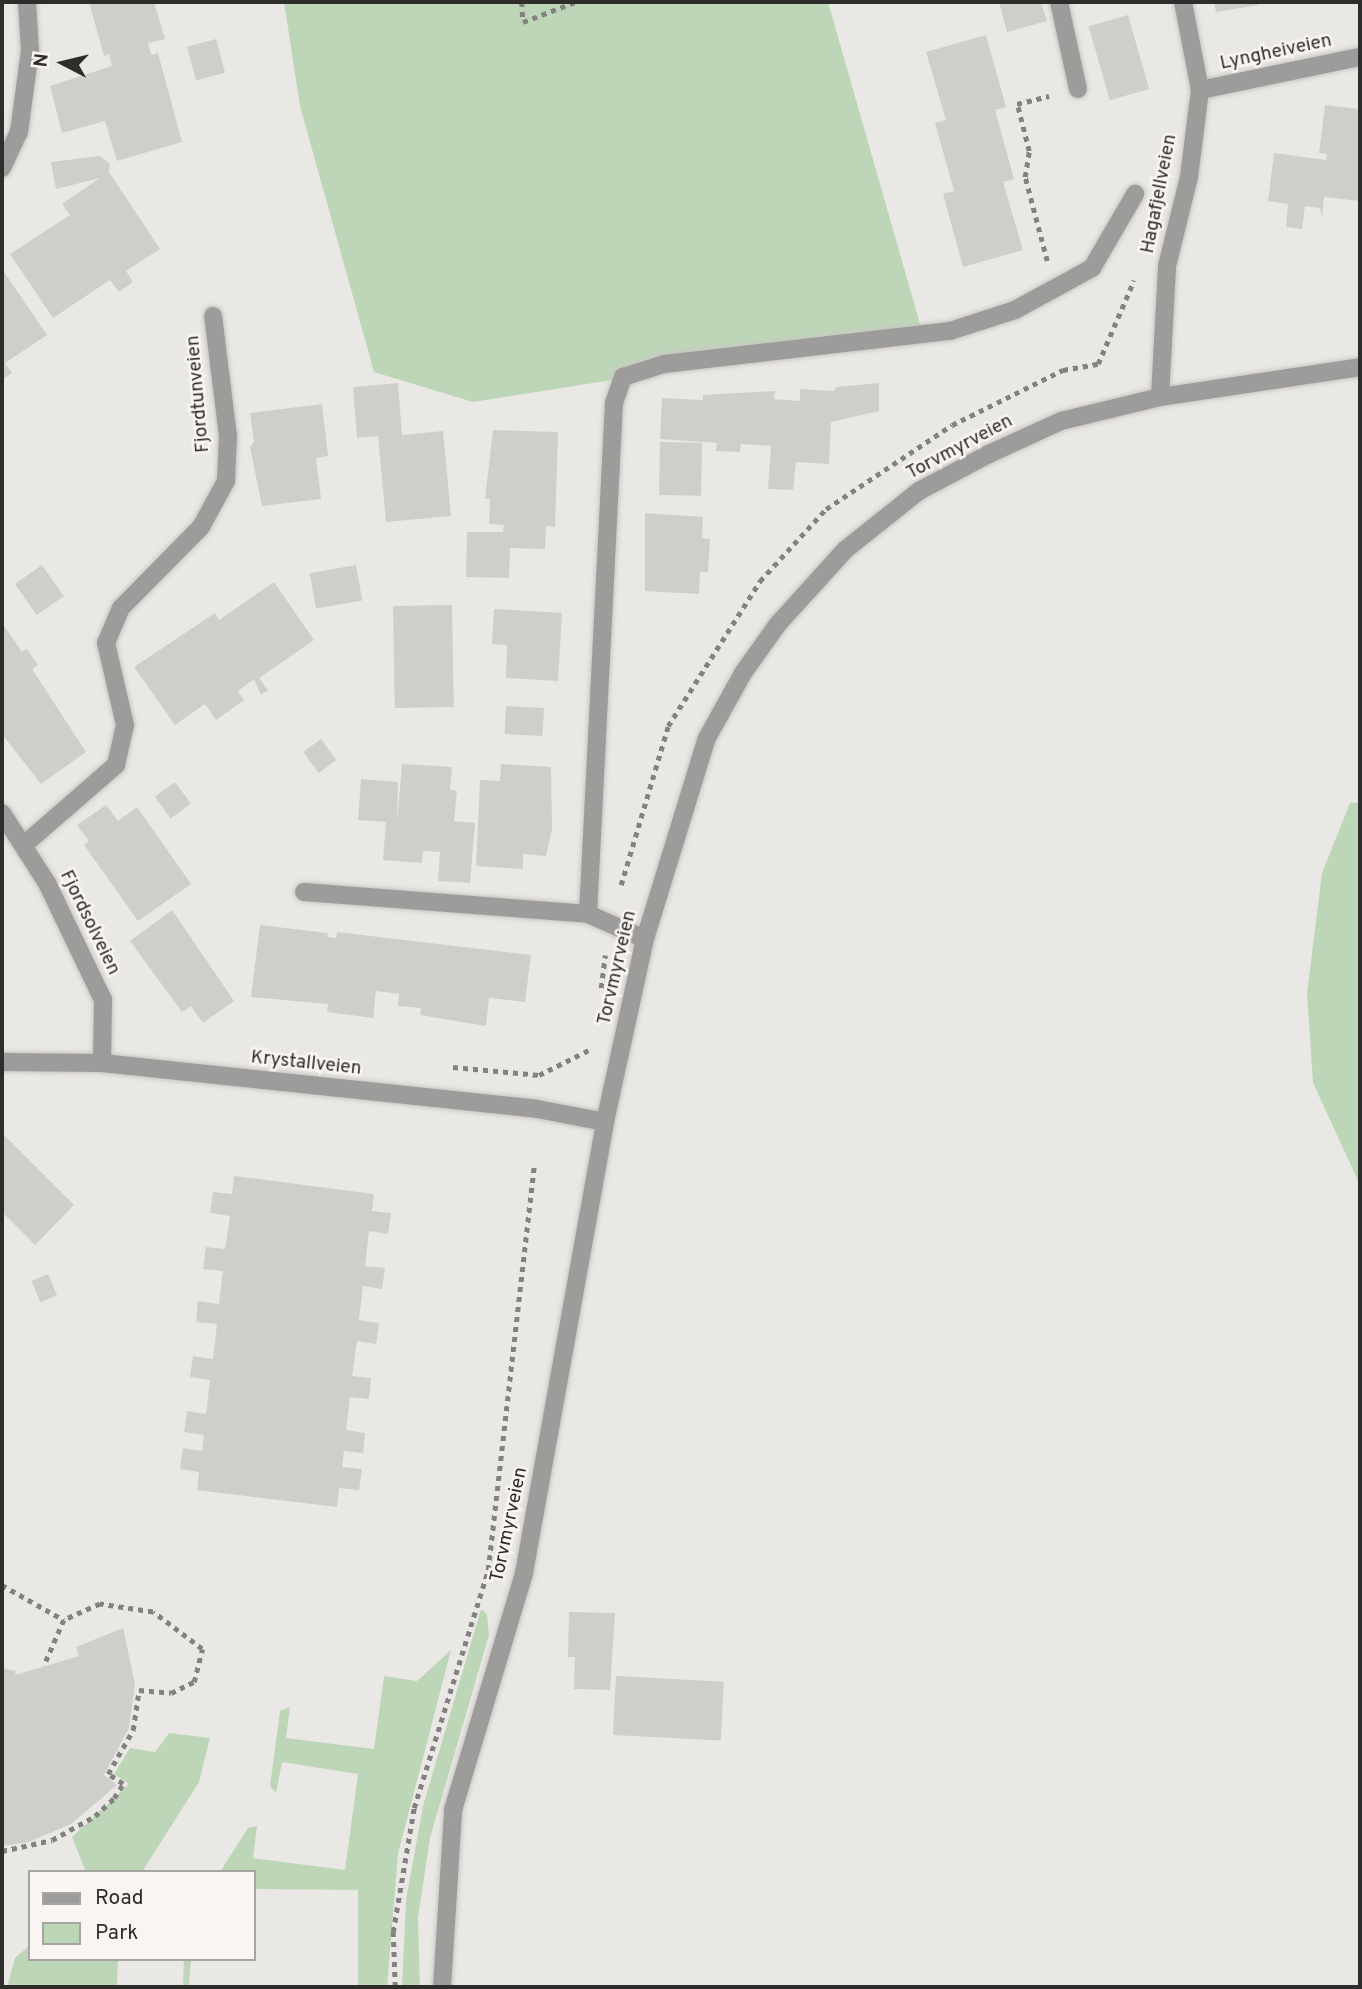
<!DOCTYPE html>
<html>
<head>
<meta charset="utf-8">
<style>
	body { margin:0 }
	#map { position:relative; width:1362px; height:1989px; overflow:hidden; background:#eae8e5; font-family:Overpass,sans-serif }
	div>[style] { position:absolute }
	[style*='--x'] { left:calc(var(--x)*1px); top:calc(var(--y)*1px); width:calc(var(--w)*1px); rotate:calc(var(--a)*1deg) }
	.green>* { inset:0; background:#bed6b8 }
	.building>* { inset:0; background:#d0cecb; transform-origin:0 0 }
	.path>* { height:4.5px; margin-top:-2.25px; transform-origin:0; background:repeating-linear-gradient(90deg,#838280 0 5px,transparent 0 10px) }
	.roads { filter:drop-shadow(0 0 2px #c8c6c4) drop-shadow(0 0 2px #c8c6c4) }
	.lane>* { height:18px; margin:-9px; padding:0 9px; transform-origin:9px; border-radius:9px; background:#9d9c9b }
	.street>* { height:18px; margin:-9px; padding:0 9px; transform-origin:9px; border-radius:9px; background:#9d9c9b }
	span { translate:-50% -50%; white-space:nowrap; text-align:center; line-height:1.15; -webkit-text-stroke:5px #f8f5f3; paint-order:stroke }
	.street-label { font-size:19px; color:#2e2d2c }
	.frame { position:absolute; inset:0; border:4px solid #2e2d2c; pointer-events:none }
	.legend { position:absolute; left:28px; top:1870px; width:228px; height:91px; box-sizing:border-box; background:#f8f5f3; border:2px solid #a7a5a3; margin:0; padding:9px 12px; list-style:none; font-size:21px; color:#2e2d2c }
	.legend li { display:flex; align-items:center; gap:14px; height:35px }
	.legend b { width:35px; border:2px solid #a7a5a3 }
	.north { position:absolute; left:28px; top:28px; width:70px; height:70px; -webkit-text-stroke:5px #f8f5f3; paint-order:stroke; rotate:277deg; font-size:19px; font-weight:700; line-height:28px; text-align:center; color:#2e2d2c }
	.north::after { content:''; display:block; margin:auto; width:24px; height:32px; background:#2e2d2c; clip-path:polygon(50% 0,100% 100%,50% 72%,0 100%) }
</style>
</head>
<body>
<div id="map">
	<div class="green">
		<div style="clip-path:polygon(284px 2px,828px 2px,922px 331px,473px 402px,374px 372px,300px 106px)"></div>
		<div style="clip-path:polygon(1360px 802px,1360px 1185px,1313px 1083px,1307px 993px,1322px 873px,1350px 803px)"></div>
		<div style="clip-path:polygon(481px 1609px,487px 1614px,489px 1635px,430px 1838px,418px 1918px,420px 1987px,402px 1987px,406px 1900px,423px 1806px)"></div>
		<div style="clip-path:polygon(451px 1650px,398px 1854px,387px 1987px,358px 1987px,358px 1890px,254px 1889px,254px 1872px,220px 1872px,248px 1828px,257px 1826px,253px 1858px,345px 1870px,358px 1774px,282px 1762px,276px 1793px,270px 1786px,280px 1711px,290px 1707px,286px 1738px,374px 1749px,384px 1676px,417px 1681px)"></div>
		<div style="clip-path:polygon(169px 1733px,210px 1738px,199px 1782px,142px 1872px,86px 1872px,72px 1837px,129px 1784px,114px 1774px,130px 1748px,155px 1752px)"></div>
		<div style="clip-path:polygon(30px 1945px,30px 1959px,118px 1959px,117px 1987px,7px 1987px,15px 1958px)"></div>
		<div style="clip-path:polygon(184px 1959px,191px 1959px,189px 1986px,273px 1987px,183px 1987px)"></div>
	</div>
	<div class="building">
		<div style="clip-path:polygon(89px 2px,154px 2px,165px 39px,148px 43px,151px 55px,158px 53px,182px 142px,117px 161px,105px 121px,62px 133px,50px 86px,112px 66px,109px 54px,104px 56px)"></div>
		<div style="clip-path:polygon(999px 2px,1041px 2px,1047px 21px,1007px 32px)"></div>
		<div style="clip-path:polygon(1214px 2px,1257px 2px,1258px 5px,1216px 12px)"></div>
		<div style="left:1128px;top:15px;width:77px;height:41px;rotate:74deg"></div>
		<div style="clip-path:polygon(986px 35px,1006px 107px,995px 110px,1014px 179px,1003px 182px,1023px 250px,963px 267px,943px 194px,954px 191px,935px 123px,946px 120px,926px 52px)"></div>
		<div style="left:216px;top:39px;width:35px;height:30px;rotate:75deg"></div>
		<div style="clip-path:polygon(1325px 105px,1360px 109px,1360px 201px,1324px 197px,1322px 219px,1320px 208px,1305px 206px,1302px 229px,1286px 227px,1288px 204px,1268px 201px,1274px 153px,1326px 160px,1327px 154px,1319px 153px)"></div>
		<div style="clip-path:polygon(100px 156px,110px 164px,109px 172px,160px 249px,126px 271px,133px 282px,119px 292px,110px 280px,53px 318px,10px 254px,70px 215px,62px 204px,100px 178px,56px 189px,51px 162px)"></div>
		<div style="clip-path:polygon(2px 269px,47px 335px,5px 363px,12px 373px,2px 380px)"></div>
		<div style="clip-path:polygon(398px 383px,402px 435px,443px 431px,451px 516px,386px 522px,378px 436px,357px 438px,353px 387px)"></div>
		<div style="clip-path:polygon(879px 383px,879px 411px,831px 422px,829px 464px,796px 462px,793px 490px,768px 489px,771px 446px,741px 444px,740px 452px,716px 451px,717px 443px,660px 439px,662px 398px,703px 400px,703px 395px,775px 391px,774px 399px,800px 401px,800px 389px,834px 391px,836px 387px)"></div>
		<div style="clip-path:polygon(322px 404px,328px 456px,316px 458px,321px 499px,262px 506px,250px 447px,254px 442px,250px 413px)"></div>
		<div style="clip-path:polygon(493px 430px,558px 432px,555px 527px,546px 526px,545px 549px,510px 548px,509px 578px,466px 577px,467px 532px,503px 532px,504px 525px,489px 524px,490px 499px,485px 499px)"></div>
		<div style="left:660px;top:442px;width:42px;height:53px;rotate:1deg"></div>
		<div style="clip-path:polygon(645px 513px,703px 517px,702px 538px,710px 539px,708px 572px,700px 572px,699px 594px,645px 591px)"></div>
		<div style="left:42px;top:565px;width:38px;height:33px;rotate:55deg"></div>
		<div style="left:356px;top:565px;width:36px;height:47px;rotate:80deg"></div>
		<div style="clip-path:polygon(274px 582px,314px 640px,259px 678px,268px 690px,261px 695px,254px 679px,238px 691px,244px 700px,216px 720px,205px 704px,175px 725px,134px 667px,215px 613px,219px 620px)"></div>
		<div style="left:452px;top:605px;width:102px;height:59px;rotate:89deg"></div>
		<div style="clip-path:polygon(494px 609px,562px 613px,558px 681px,506px 678px,507px 645px,492px 644px)"></div>
		<div style="clip-path:polygon(2px 623px,22px 652px,27px 649px,38px 665px,32px 669px,86px 752px,41px 784px,2px 734px)"></div>
		<div style="left:506px;top:706px;width:38px;height:28px;rotate:3deg"></div>
		<div style="left:321px;top:739px;width:26px;height:22px;rotate:54deg"></div>
		<div style="clip-path:polygon(402px 764px,452px 767px,450px 790px,457px 791px,454px 821px,475px 823px,470px 883px,438px 881px,440px 852px,423px 851px,422px 863px,383px 860px,386px 822px,358px 820px,361px 779px,398px 782px,397px 823px)"></div>
		<div style="clip-path:polygon(501px 764px,551px 767px,552px 829px,546px 856px,523px 854px,523px 869px,476px 866px,480px 780px,500px 781px)"></div>
		<div style="left:175px;top:782px;width:27px;height:25px;rotate:54deg"></div>
		<div style="clip-path:polygon(106px 805px,118px 821px,137px 807px,191px 884px,138px 921px,84px 845px,89px 841px,77px 825px)"></div>
		<div style="clip-path:polygon(172px 910px,234px 1001px,203px 1023px,191px 1006px,182px 1012px,130px 941px)"></div>
		<div style="clip-path:polygon(260px 925px,328px 933px,327px 937px,336px 938px,337px 932px,531px 955px,525px 1002px,489px 998px,486px 1026px,420px 1015px,421px 1008px,398px 1006px,399px 994px,376px 991px,373px 1018px,327px 1012px,328px 1004px,251px 997px)"></div>
		<div style="clip-path:polygon(2px 1133px,74px 1205px,35px 1245px,2px 1212px)"></div>
		<div style="clip-path:polygon(234px 1176px,374px 1194px,372px 1211px,391px 1213px,388px 1234px,369px 1231px,365px 1266px,385px 1268px,382px 1289px,363px 1286px,359px 1320px,379px 1323px,376px 1344px,357px 1341px,352px 1376px,371px 1378px,369px 1399px,350px 1397px,346px 1430px,365px 1433px,363px 1453px,344px 1451px,342px 1467px,362px 1469px,359px 1490px,339px 1488px,337px 1507px,197px 1490px,199px 1472px,180px 1469px,183px 1448px,202px 1451px,204px 1435px,184px 1432px,187px 1411px,206px 1414px,210px 1380px,190px 1377px,193px 1356px,213px 1359px,217px 1324px,196px 1322px,198px 1301px,219px 1304px,223px 1271px,203px 1269px,206px 1247px,225px 1249px,230px 1216px,210px 1213px,213px 1192px,232px 1194px)"></div>
		<div style="left:48px;top:1274px;width:23px;height:18px;rotate:67deg"></div>
		<div style="clip-path:polygon(569px 1612px,615px 1613px,610px 1690px,574px 1689px,575px 1657px,568px 1657px)"></div>
		<div style="clip-path:polygon(123px 1628px,135px 1684px,129px 1728px,104px 1775px,117px 1785px,71px 1824px,29px 1842px,2px 1846px,2px 1668px,16px 1671px,15px 1675px,79px 1656px,76px 1647px)"></div>
		<div style="left:616px;top:1676px;width:108px;height:59px;rotate:3deg"></div>
	</div>
	<div class="path">
		<div style="--x:522;--y:2;--w:20;--a:87"></div>
		<div style="--x:523;--y:22;--w:56;--a:-21"></div>
		<div style="--x:1047;--y:261;--w:87;--a:-104.7"></div>
		<div style="--x:1025;--y:177;--w:26;--a:-81"></div>
		<div style="--x:1029;--y:151;--w:49;--a:-104.3"></div>
		<div style="--x:1017;--y:104;--w:33;--a:-14"></div>
		<div style="--x:621;--y:885;--w:166;--a:-73.5"></div>
		<div style="--x:668;--y:726;--w:172;--a:-57.6"></div>
		<div style="--x:760;--y:581;--w:98;--a:-47.5"></div>
		<div style="--x:826;--y:509;--w:151;--a:-33.7"></div>
		<div style="--x:952;--y:425;--w:124;--a:-26.4"></div>
		<div style="--x:1063;--y:370;--w:36;--a:-10"></div>
		<div style="--x:1098;--y:364;--w:91;--a:-66.8"></div>
		<div style="--x:601;--y:988;--w:33;--a:-83"></div>
		<div style="--x:453;--y:1067;--w:86;--a:5.3"></div>
		<div style="--x:539;--y:1075;--w:58;--a:-26.6"></div>
		<div style="--x:2;--y:1585;--w:71;--a:29.4"></div>
		<div style="--x:2;--y:1851;--w:51;--a:-12.4"></div>
		<div style="--x:52;--y:1840;--w:49;--a:-29.2"></div>
		<div style="--x:95;--y:1816;--w:26;--a:-43"></div>
		<div style="--x:114;--y:1798;--w:17;--a:-57"></div>
		<div style="--x:123;--y:1784;--w:18;--a:-146"></div>
		<div style="--x:108;--y:1774;--w:51;--a:-60.4"></div>
		<div style="--x:133;--y:1730;--w:40;--a:-81.5"></div>
		<div style="--x:139;--y:1690;--w:32;--a:5"></div>
		<div style="--x:171;--y:1693;--w:25;--a:-26"></div>
		<div style="--x:194;--y:1682;--w:34;--a:-76"></div>
		<div style="--x:202;--y:1649;--w:61;--a:-142.9"></div>
		<div style="--x:153;--y:1612;--w:54;--a:-171.4"></div>
		<div style="--x:100;--y:1604;--w:39;--a:156"></div>
		<div style="--x:64;--y:1620;--w:50;--a:113.5"></div>
		<div style="--x:395;--y:1987;--w:55;--a:-92.1"></div>
		<div style="--x:393;--y:1932;--w:126;--a:-80.4"></div>
		<div style="--x:414;--y:1808;--w:249;--a:-72.7"></div>
		<div style="--x:488;--y:1570;--w:408;--a:-83.5"></div>
	</div>
	<div class="roads">
		<div class="lane">
			<div style="--x:1059;--y:2;--w:89;--a:77.7"></div>
			<div style="--x:304;--y:892;--w:285;--a:4.4"></div>
			<div style="--x:588;--y:914;--w:62;--a:23.7"></div>
			<div style="--x:588;--y:914;--w:512;--a:-87.09"></div>
			<div style="--x:614;--y:403;--w:28;--a:-71"></div>
			<div style="--x:623;--y:377;--w:43;--a:-17.6"></div>
			<div style="--x:664;--y:364;--w:288;--a:-6.6"></div>
			<div style="--x:950;--y:331;--w:68;--a:-17.9"></div>
			<div style="--x:1015;--y:310;--w:88;--a:-28.6"></div>
			<div style="--x:1092;--y:268;--w:86;--a:-59.8"></div>
		</div>
		<div class="street">
			<div style="--x:1200;--y:90;--w:163;--a:-11.7"></div>
			<div style="--x:2;--y:168;--w:40;--a:-65"></div>
			<div style="--x:19;--y:132;--w:82;--a:-82.3"></div>
			<div style="--x:30;--y:51;--w:49;--a:-93.5"></div>
			<div style="--x:1160;--y:397;--w:131;--a:-86.9"></div>
			<div style="--x:1167;--y:266;--w:92;--a:-76.1"></div>
			<div style="--x:1189;--y:177;--w:88;--a:-82.8"></div>
			<div style="--x:1200;--y:90;--w:90;--a:-100.9"></div>
			<div style="--x:2;--y:813;--w:83;--a:57.3"></div>
			<div style="--x:47;--y:883;--w:130;--a:64.4"></div>
			<div style="--x:103;--y:1000;--w:63;--a:90.9"></div>
			<div style="--x:25;--y:844;--w:121;--a:-41"></div>
			<div style="--x:116;--y:765;--w:41;--a:-77.3"></div>
			<div style="--x:125;--y:725;--w:84;--a:-103"></div>
			<div style="--x:106;--y:643;--w:38;--a:-67"></div>
			<div style="--x:121;--y:608;--w:114;--a:-45.4"></div>
			<div style="--x:201;--y:527;--w:52;--a:-61.5"></div>
			<div style="--x:226;--y:481;--w:45;--a:-87.5"></div>
			<div style="--x:228;--y:436;--w:121;--a:-97.1"></div>
			<div style="--x:2;--y:1062;--w:100;--a:0.6"></div>
			<div style="--x:102;--y:1063;--w:437;--a:6"></div>
			<div style="--x:537;--y:1109;--w:69;--a:10.8"></div>
			<div style="--x:442;--y:1987;--w:177;--a:-86.4"></div>
			<div style="--x:453;--y:1810;--w:247;--a:-73.3"></div>
			<div style="--x:524;--y:1573;--w:458;--a:-79.8"></div>
			<div style="--x:605;--y:1122;--w:187;--a:-77.7"></div>
			<div style="--x:645;--y:939;--w:210;--a:-72.9"></div>
			<div style="--x:707;--y:738;--w:74;--a:-61"></div>
			<div style="--x:743;--y:673;--w:60;--a:-54.5"></div>
			<div style="--x:778;--y:624;--w:100;--a:-47.8"></div>
			<div style="--x:845;--y:550;--w:95;--a:-38.6"></div>
			<div style="--x:919;--y:491;--w:79;--a:-27.9"></div>
			<div style="--x:989;--y:454;--w:79;--a:-24.6"></div>
			<div style="--x:1061;--y:421;--w:102;--a:-13.6"></div>
			<div style="--x:1160;--y:397;--w:202;--a:-8.5"></div>
		</div>
	</div>
	<div class="street-label">
		<span style="left:1276px;top:53px;rotate:-12deg">Lyngheiveien</span>
		<span style="left:1160px;top:194px;rotate:-79deg">Hagafjellveien</span>
		<span style="left:199px;top:394px;rotate:-95deg">Fjordtunveien</span>
		<span style="left:960px;top:448px;rotate:-28deg">Torvmyrveien</span>
		<span style="left:89px;top:923px;rotate:64deg">Fjordsolveien</span>
		<span style="left:618px;top:968px;rotate:-77deg">Torvmyrveien</span>
		<span style="left:306px;top:1064px;rotate:6deg">Krystallveien</span>
		<span style="left:510px;top:1525px;rotate:-78deg">Torvmyrveien</span>
	</div>
	<div class="frame"></div>
	<ul class="legend">
	<li><b style="height:9px;background:#9d9c9b"></b>Road</li>
	<li><b style="height:19px;background:#bed6b8"></b>Park</li>
	</ul>
	<div class="north">N</div>
</div>
</body>
</html>
